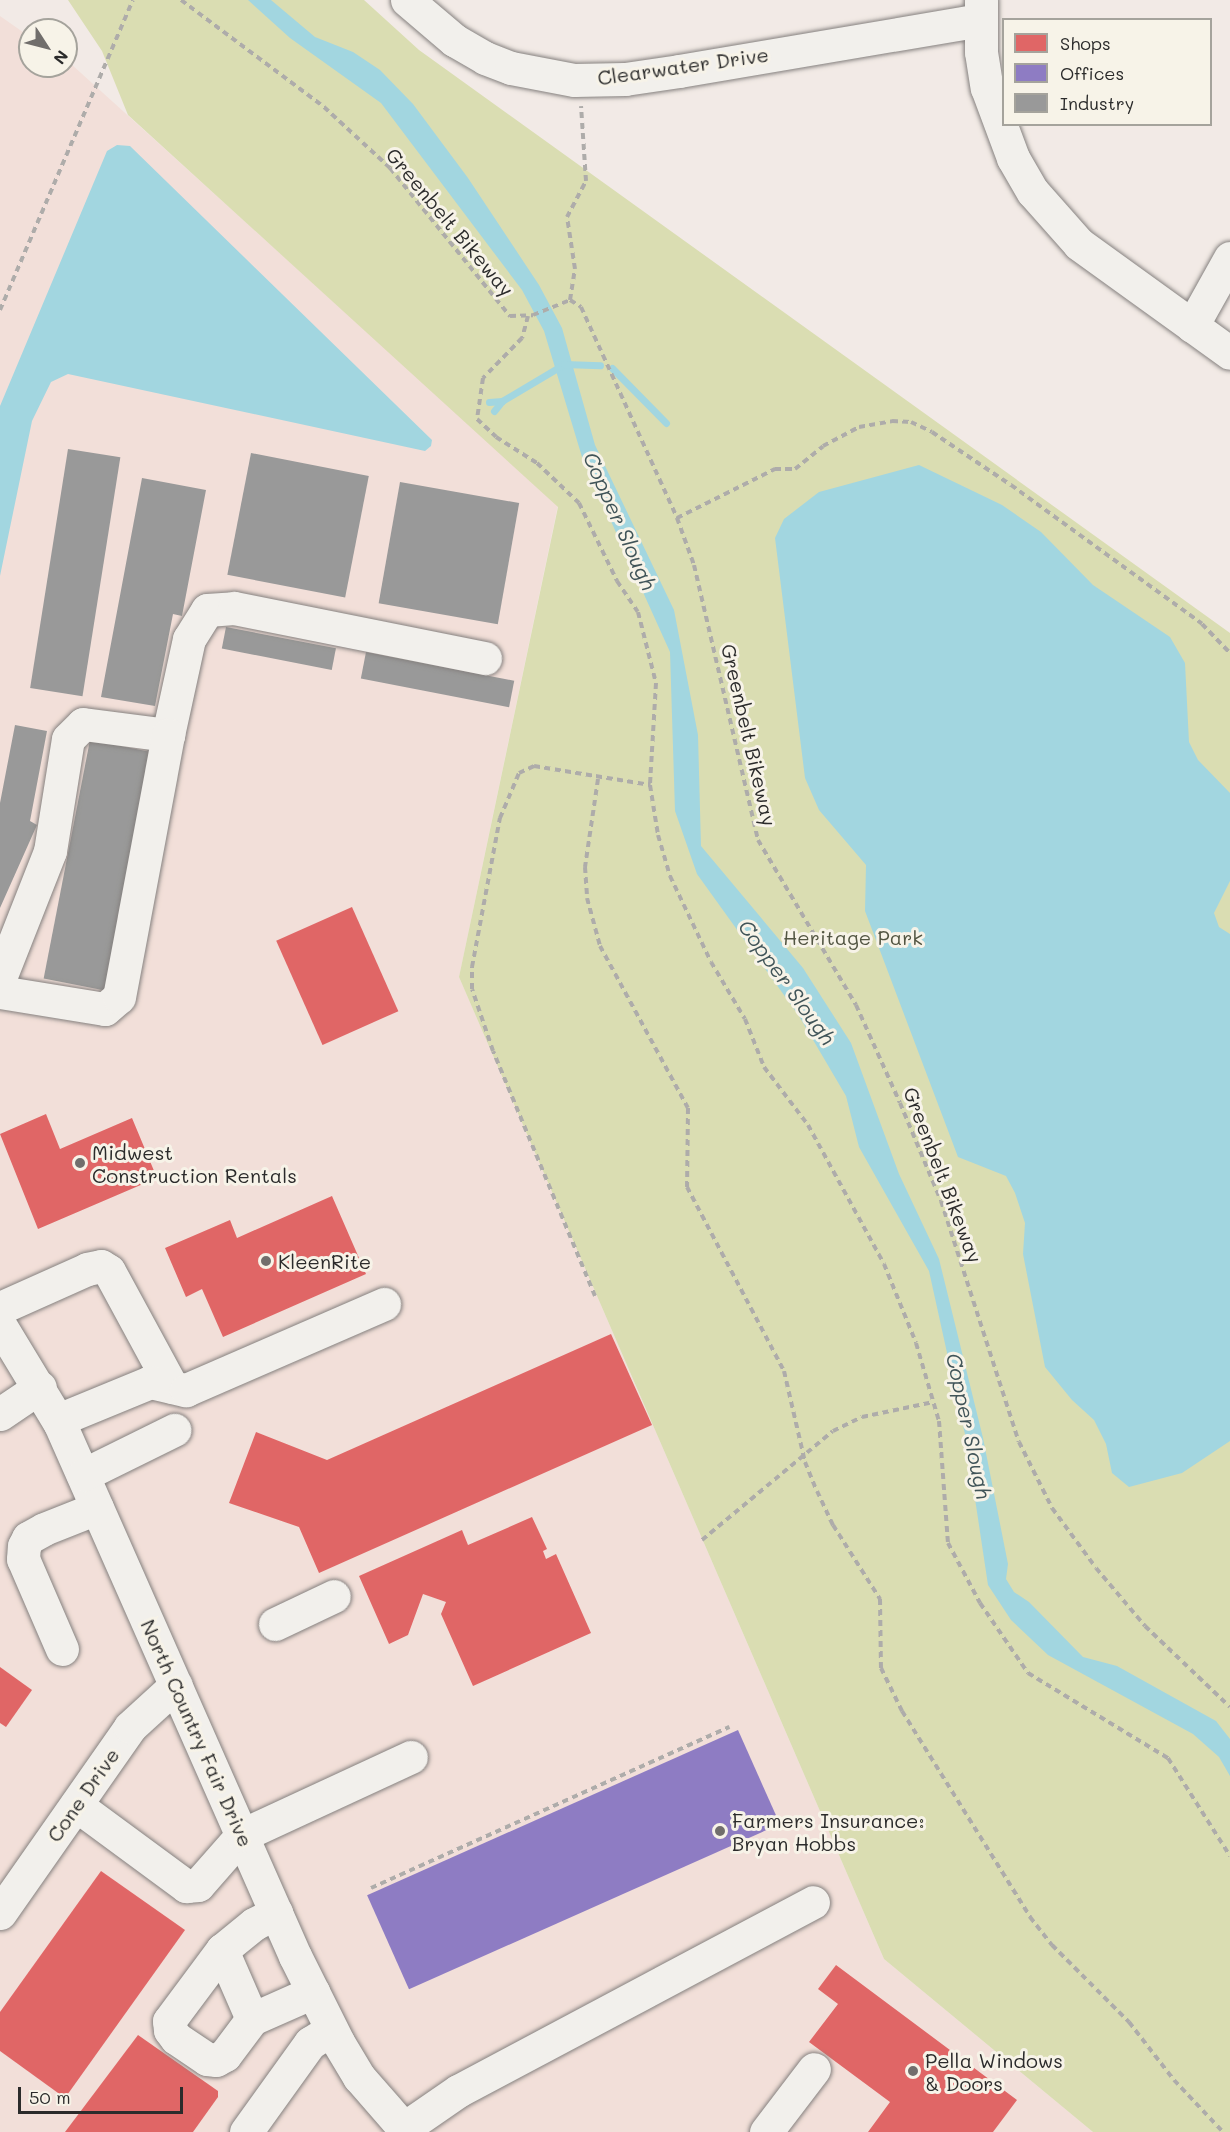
<!DOCTYPE html>
<html>
<head>
<meta charset="utf-8">
<style>
	body { margin:0 }
	#map { position:relative; width:1230px; height:2132px; overflow:hidden; background:#f2eae6; font-family:Mali,sans-serif }
	div>[style] { position:absolute }
	[style*='--x'] { left:calc(var(--x)*1px); top:calc(var(--y)*1px); width:calc(var(--w)*1px); rotate:calc(var(--a)*1deg) }
	.built>* { inset:0; background:#f2dfd9 }
	.green>* { inset:0; background:#daddb2 }
	.water>* { inset:0; background:#a2d6e0 }
	.shops>* { inset:0; background:#e06666; transform-origin:0 0 }
	.offices>* { inset:0; background:#8e7cc3; transform-origin:0 0 }
	.industry>* { inset:0; background:#999; transform-origin:0 0 }
	.stream>* { height:7px; margin:-3.5px; padding:0 3.5px; transform-origin:3.5px; border-radius:3.5px; background:#a2d6e0 }
	.path>* { height:4px; margin-top:-2px; transform-origin:0; background:repeating-linear-gradient(90deg,#aeacaa 0 6px,transparent 0 10.5px) }
	.roads { filter:drop-shadow(0 0 2px #85817f) drop-shadow(0 0 2px #85817f) }
	.minor>* { height:33px; margin:-16.5px; padding:0 16.5px; transform-origin:16.5px; border-radius:16.5px; background:#f2f0ec }
	.dots>* { width:16px; height:16px; translate:-50% -50%; box-sizing:border-box; border:3px solid #f7f3e8; border-radius:50% }
	span { translate:-50% -50%; white-space:nowrap; text-align:center; line-height:1.15; -webkit-text-stroke:6px #f7f3e8; paint-order:stroke }
	.street-label { font-size:20px; color:#2b2b2b }
	.park-label { font-size:20px; color:#525542 }
	.poi-label { font-size:20px; color:#2b2b2b }
	.left { translate:0 -50%; text-align:left }
	.water-label { font-size:21px; color:#405458; font-style:italic }
	.legend { position:absolute; left:1002px; top:18px; width:210px; height:108px; box-sizing:border-box; background:#f7f3e8; border:2px solid #a5a39c; margin:0; padding:8px 10px; list-style:none; font-size:18px; color:#2b2b2b }
	.legend li { display:flex; align-items:center; gap:12px; height:30px }
	.legend b { width:30px; border:2px solid #a5a39c }
	.north { position:absolute; left:18px; top:18px; width:60px; height:60px; box-sizing:border-box; background:#f7f3e8; border:2px solid #a5a39c; border-radius:50%; rotate:126deg; font-size:16px; font-weight:700; line-height:24px; text-align:center; color:#2b2b2b }
	.north::after { content:''; display:block; margin:auto; width:21px; height:27px; background:#716e6c; clip-path:polygon(50% 0,100% 100%,50% 72%,0 100%) }
	.scale { position:absolute; left:18px; top:2087px; width:165px; height:27px; box-sizing:border-box; border:3px solid #2b2b2b; border-top:0; padding-left:8px; font-size:18px; line-height:21px; white-space:nowrap; color:#2b2b2b; -webkit-text-stroke:4px #f7f3e8; paint-order:stroke }
</style>
</head>
<body>
<div id="map">
	<div class="built">
		<div style="clip-path:polygon(0 16px,30px 37px,30px 66px,66px 66px,66px 61px,71px 64px,558px 505px,459px 977px,884px 1959px,1093px 2132px,0 2132px)"></div>
	</div>
	<div class="green">
		<div style="clip-path:polygon(68px 0,364px 0,419px 50px,1230px 633px,1230px 2132px,1093px 2132px,884px 1959px,459px 977px,558px 507px,128px 115px,102px 51px)"></div>
	</div>
	<div class="water">
		<div style="clip-path:polygon(248px 0,271px 0,315px 37px,353px 52px,380px 70px,413px 104px,468px 178px,539px 285px,562px 328px,595px 445px,674px 610px,698px 735px,701px 846px,803px 968px,851px 1043px,899px 1174px,939px 1259px,983px 1438px,1008px 1564px,1006px 1579px,1014px 1592px,1029px 1602px,1083px 1657px,1117px 1666px,1216px 1721px,1230px 1739px,1230px 1776px,1219px 1757px,1193px 1734px,1048px 1655px,1011px 1620px,988px 1585px,966px 1439px,929px 1271px,859px 1147px,846px 1096px,799px 1016px,697px 874px,675px 811px,670px 652px,582px 457px,544px 331px,522px 290px,381px 103px,290px 38px)"></div>
		<div style="clip-path:polygon(117px 145px,130px 146px,432px 440px,431px 446px,425px 451px,68px 374px,51px 382px,32px 421px,0 576px,0 406px,107px 151px)"></div>
		<div style="clip-path:polygon(919px 465px,1002px 505px,1041px 532px,1093px 585px,1170px 637px,1185px 663px,1189px 742px,1198px 760px,1230px 793px,1230px 881px,1214px 913px,1219px 927px,1230px 934px,1230px 1441px,1182px 1473px,1129px 1487px,1112px 1473px,1106px 1444px,1094px 1420px,1072px 1400px,1045px 1367px,1023px 1254px,1025px 1223px,1015px 1193px,1006px 1176px,958px 1157px,865px 911px,866px 865px,819px 810px,805px 778px,775px 538px,784px 519px,819px 492px)"></div>
	</div>
	<div class="shops">
		<div style="left:352px;top:907px;width:114px;height:83px;rotate:66deg"></div>
		<div style="clip-path:polygon(46px 1114px,60px 1149px,132px 1118px,157px 1178px,38px 1229px,0 1134px)"></div>
		<div style="clip-path:polygon(332px 1196px,366px 1274px,223px 1337px,202px 1289px,186px 1297px,165px 1248px,230px 1220px,237px 1238px)"></div>
		<div style="clip-path:polygon(611px 1334px,652px 1425px,319px 1573px,299px 1527px,229px 1503px,256px 1432px,327px 1460px)"></div>
		<div style="clip-path:polygon(532px 1517px,547px 1549px,543px 1551px,546px 1559px,556px 1554px,591px 1633px,473px 1686px,441px 1614px,446px 1602px,423px 1594px,408px 1635px,389px 1644px,359px 1576px,462px 1530px,468px 1545px)"></div>
		<div style="clip-path:polygon(0 1667px,32px 1690px,6px 1727px,0 1723px)"></div>
		<div style="clip-path:polygon(101px 1871px,185px 1930px,65px 2098px,0 2051px,0 2012px)"></div>
		<div style="clip-path:polygon(836px 1965px,1017px 2100px,993px 2132px,868px 2132px,890px 2102px,809px 2042px,838px 2004px,818px 1989px)"></div>
		<div style="clip-path:polygon(138px 2035px,218px 2091px,218px 2097px,193px 2132px,65px 2132px)"></div>
	</div>
	<div class="offices">
		<div style="left:738px;top:1730px;width:103px;height:406px;rotate:66deg"></div>
	</div>
	<div class="industry">
		<div style="left:68px;top:449px;width:53px;height:242px;rotate:9deg"></div>
		<div style="left:251px;top:453px;width:120px;height:124px;rotate:11deg"></div>
		<div style="clip-path:polygon(142px 478px,206px 490px,182px 616px,173px 614px,155px 706px,101px 697px)"></div>
		<div style="left:400px;top:482px;width:121px;height:123px;rotate:10deg"></div>
		<div style="left:226px;top:627px;width:112px;height:22px;rotate:11deg"></div>
		<div style="left:366px;top:652px;width:151px;height:27px;rotate:11deg"></div>
		<div style="clip-path:polygon(15px 725px,47px 731px,30px 821px,37px 825px,0 908px,0 803px)"></div>
		<div style="left:90px;top:740px;width:65px;height:243px;rotate:11deg"></div>
	</div>
	<div class="stream">
		<div style="--x:612;--y:368;--w:77;--a:45.5"></div>
		<div style="--x:489;--y:402;--w:13;--a:-4"></div>
		<div style="--x:494;--y:411;--w:13;--a:-51"></div>
		<div style="--x:502;--y:401;--w:72;--a:-30.8"></div>
		<div style="--x:564;--y:364;--w:36;--a:2"></div>
	</div>
	<div class="path">
		<div style="--x:181;--y:0;--w:179;--a:36.8"></div>
		<div style="--x:324;--y:107;--w:90;--a:42.7"></div>
		<div style="--x:390;--y:168;--w:191;--a:51"></div>
		<div style="--x:510;--y:316;--w:23;--a:-2"></div>
		<div style="--x:533;--y:315;--w:40;--a:-22"></div>
		<div style="--x:570;--y:300;--w:13;--a:32"></div>
		<div style="--x:581;--y:307;--w:232;--a:65.5"></div>
		<div style="--x:677;--y:518;--w:50;--a:70.1"></div>
		<div style="--x:694;--y:565;--w:282;--a:76.9"></div>
		<div style="--x:758;--y:840;--w:192;--a:59.3"></div>
		<div style="--x:856;--y:1005;--w:107;--a:65.8"></div>
		<div style="--x:900;--y:1103;--w:106;--a:67.3"></div>
		<div style="--x:941;--y:1201;--w:253;--a:72.1"></div>
		<div style="--x:1019;--y:1442;--w:74;--a:63.4"></div>
		<div style="--x:1052;--y:1508;--w:74;--a:53.7"></div>
		<div style="--x:1096;--y:1568;--w:76;--a:49.8"></div>
		<div style="--x:1145;--y:1626;--w:117;--a:43.6"></div>
		<div style="--x:570;--y:300;--w:31;--a:-81"></div>
		<div style="--x:575;--y:269;--w:53;--a:-98.7"></div>
		<div style="--x:567;--y:217;--w:41;--a:-62.2"></div>
		<div style="--x:586;--y:181;--w:75;--a:-93.8"></div>
		<div style="--x:0;--y:310;--w:337;--a:-66.8"></div>
		<div style="--x:528;--y:316;--w:23;--a:105"></div>
		<div style="--x:522;--y:338;--w:56;--a:134.3"></div>
		<div style="--x:483;--y:378;--w:41;--a:98.3"></div>
		<div style="--x:477;--y:419;--w:26;--a:43"></div>
		<div style="--x:496;--y:437;--w:49;--a:32.4"></div>
		<div style="--x:537;--y:463;--w:58;--a:43.6"></div>
		<div style="--x:579;--y:503;--w:87;--a:64"></div>
		<div style="--x:617;--y:581;--w:37;--a:56"></div>
		<div style="--x:638;--y:612;--w:73;--a:75.8"></div>
		<div style="--x:656;--y:683;--w:102;--a:93.4"></div>
		<div style="--x:650;--y:785;--w:51;--a:80.9"></div>
		<div style="--x:658;--y:835;--w:43;--a:73.7"></div>
		<div style="--x:670;--y:876;--w:95;--a:64.5"></div>
		<div style="--x:711;--y:962;--w:66;--a:59.2"></div>
		<div style="--x:745;--y:1019;--w:52;--a:68.4"></div>
		<div style="--x:764;--y:1067;--w:73;--a:52.8"></div>
		<div style="--x:808;--y:1125;--w:158;--a:61.3"></div>
		<div style="--x:884;--y:1264;--w:85;--a:67.9"></div>
		<div style="--x:916;--y:1343;--w:81;--a:73.6"></div>
		<div style="--x:939;--y:1421;--w:122;--a:85.8"></div>
		<div style="--x:948;--y:1543;--w:68;--a:61.9"></div>
		<div style="--x:980;--y:1603;--w:85;--a:55.6"></div>
		<div style="--x:1028;--y:1673;--w:164;--a:31.3"></div>
		<div style="--x:1168;--y:1758;--w:116;--a:57.7"></div>
		<div style="--x:677;--y:518;--w:110;--a:-26.6"></div>
		<div style="--x:775;--y:469;--w:20;--a:0"></div>
		<div style="--x:795;--y:469;--w:36;--a:-39"></div>
		<div style="--x:823;--y:446;--w:41;--a:-27.8"></div>
		<div style="--x:859;--y:427;--w:34;--a:-10"></div>
		<div style="--x:892;--y:421;--w:19;--a:3"></div>
		<div style="--x:911;--y:422;--w:23;--a:25"></div>
		<div style="--x:932;--y:432;--w:95;--a:33.9"></div>
		<div style="--x:1011;--y:485;--w:236;--a:36"></div>
		<div style="--x:1202;--y:624;--w:40;--a:46"></div>
		<div style="--x:598;--y:779;--w:89;--a:98.4"></div>
		<div style="--x:585;--y:867;--w:31;--a:86"></div>
		<div style="--x:587;--y:898;--w:50;--a:74.8"></div>
		<div style="--x:600;--y:946;--w:184;--a:61.5"></div>
		<div style="--x:688;--y:1108;--w:79;--a:90.7"></div>
		<div style="--x:687;--y:1187;--w:208;--a:62.2"></div>
		<div style="--x:784;--y:1371;--w:93;--a:77"></div>
		<div style="--x:805;--y:1462;--w:31;--a:68"></div>
		<div style="--x:817;--y:1491;--w:38;--a:65"></div>
		<div style="--x:833;--y:1525;--w:88;--a:57.6"></div>
		<div style="--x:880;--y:1599;--w:69;--a:89.2"></div>
		<div style="--x:881;--y:1668;--w:48;--a:64"></div>
		<div style="--x:902;--y:1711;--w:243;--a:58.1"></div>
		<div style="--x:1030;--y:1917;--w:36;--a:52"></div>
		<div style="--x:1052;--y:1945;--w:109;--a:45"></div>
		<div style="--x:1129;--y:2022;--w:73;--a:52.2"></div>
		<div style="--x:1174;--y:2080;--w:71;--a:46.7"></div>
		<div style="--x:595;--y:1296;--w:265;--a:-112.6"></div>
		<div style="--x:493;--y:1051;--w:65;--a:-108.7"></div>
		<div style="--x:472;--y:989;--w:22;--a:-90"></div>
		<div style="--x:472;--y:967;--w:152;--a:-79.4"></div>
		<div style="--x:500;--y:818;--w:49;--a:-67.1"></div>
		<div style="--x:519;--y:773;--w:17;--a:-25"></div>
		<div style="--x:534;--y:766;--w:118;--a:9.3"></div>
		<div style="--x:702;--y:1540;--w:170;--a:-39.8"></div>
		<div style="--x:833;--y:1431;--w:32;--a:-26"></div>
		<div style="--x:862;--y:1417;--w:73;--a:-11.9"></div>
		<div style="--x:371;--y:1888;--w:393;--a:-24.2"></div>
	</div>
	<div class="roads">
		<div class="minor">
			<div style="--x:407;--y:0;--w:62;--a:40.4"></div>
			<div style="--x:454;--y:40;--w:36;--a:30"></div>
			<div style="--x:485;--y:58;--w:28;--a:21"></div>
			<div style="--x:511;--y:68;--w:64;--a:10.8"></div>
			<div style="--x:574;--y:80;--w:51;--a:-1.1"></div>
			<div style="--x:625;--y:79;--w:55;--a:-8.4"></div>
			<div style="--x:679;--y:71;--w:305;--a:-9.6"></div>
			<div style="--x:981;--y:0;--w:52;--a:90"></div>
			<div style="--x:981;--y:52;--w:36;--a:81"></div>
			<div style="--x:987;--y:88;--w:75;--a:69.6"></div>
			<div style="--x:1013;--y:158;--w:39;--a:60"></div>
			<div style="--x:1033;--y:192;--w:69;--a:48.5"></div>
			<div style="--x:1079;--y:244;--w:186;--a:35.8"></div>
			<div style="--x:1192;--y:326;--w:78;--a:-60.8"></div>
			<div style="--x:0;--y:978;--w:136;--a:-68.5"></div>
			<div style="--x:50;--y:851;--w:113;--a:-80.9"></div>
			<div style="--x:68;--y:739;--w:21;--a:-45"></div>
			<div style="--x:83;--y:724;--w:86;--a:7.4"></div>
			<div style="--x:168;--y:735;--w:98;--a:-77.7"></div>
			<div style="--x:189;--y:639;--w:34;--a:-58"></div>
			<div style="--x:207;--y:610;--w:27;--a:-4"></div>
			<div style="--x:234;--y:608;--w:256;--a:11.3"></div>
			<div style="--x:0;--y:992;--w:106;--a:9.2"></div>
			<div style="--x:105;--y:1009;--w:18;--a:-41"></div>
			<div style="--x:119;--y:997;--w:267;--a:-79.4"></div>
			<div style="--x:0;--y:1308;--w:95;--a:-24.1"></div>
			<div style="--x:87;--y:1269;--w:14;--a:-12"></div>
			<div style="--x:101;--y:1266;--w:9;--a:32"></div>
			<div style="--x:109;--y:1271;--w:132;--a:61.5"></div>
			<div style="--x:0;--y:1325;--w:116;--a:58.8"></div>
			<div style="--x:60;--y:1424;--w:582;--a:66.17"></div>
			<div style="--x:295;--y:1956;--w:96;--a:63.4"></div>
			<div style="--x:338;--y:2042;--w:41;--a:59"></div>
			<div style="--x:359;--y:2077;--w:73;--a:48.9"></div>
			<div style="--x:0;--y:1414;--w:48;--a:-34"></div>
			<div style="--x:58;--y:1420;--w:100;--a:-22.4"></div>
			<div style="--x:150;--y:1382;--w:37;--a:13"></div>
			<div style="--x:186;--y:1390;--w:216;--a:-23.5"></div>
			<div style="--x:83;--y:1475;--w:102;--a:-26.3"></div>
			<div style="--x:275;--y:1624;--w:65;--a:-25.4"></div>
			<div style="--x:62;--y:1649;--w:98;--a:-113.4"></div>
			<div style="--x:23;--y:1559;--w:13;--a:-86"></div>
			<div style="--x:24;--y:1546;--w:9;--a:-63"></div>
			<div style="--x:28;--y:1538;--w:18;--a:-29"></div>
			<div style="--x:44;--y:1529;--w:57;--a:-21.6"></div>
			<div style="--x:76;--y:1805;--w:137;--a:36.4"></div>
			<div style="--x:186;--y:1886;--w:12;--a:-5"></div>
			<div style="--x:198;--y:1885;--w:67;--a:-48.7"></div>
			<div style="--x:242;--y:1835;--w:186;--a:-24.8"></div>
			<div style="--x:0;--y:1913;--w:227;--a:-55"></div>
			<div style="--x:130;--y:1727;--w:62;--a:-42.4"></div>
			<div style="--x:222;--y:1950;--w:75;--a:66.5"></div>
			<div style="--x:252;--y:2019;--w:45;--a:126.9"></div>
			<div style="--x:225;--y:2055;--w:10;--a:151"></div>
			<div style="--x:216;--y:2060;--w:9;--a:-174"></div>
			<div style="--x:207;--y:2059;--w:37;--a:-146"></div>
			<div style="--x:176;--y:2038;--w:10;--a:-127"></div>
			<div style="--x:170;--y:2030;--w:9;--a:-96"></div>
			<div style="--x:169;--y:2021;--w:89;--a:-53.3"></div>
			<div style="--x:222;--y:1950;--w:41;--a:-39.1"></div>
			<div style="--x:254;--y:1924;--w:25;--a:-27"></div>
			<div style="--x:252;--y:2019;--w:67;--a:-23.9"></div>
			<div style="--x:403;--y:2129;--w:67;--a:-34.6"></div>
			<div style="--x:458;--y:2091;--w:402;--a:-28"></div>
			<div style="--x:246;--y:2132;--w:110;--a:-54.3"></div>
			<div style="--x:310;--y:2043;--w:25;--a:-32"></div>
			<div style="--x:766;--y:2132;--w:79;--a:-52.7"></div>
		</div>
	</div>
	<div class="dots">
		<div style="left:80px;top:1163px;background:#716e6c"></div>
		<div style="left:266px;top:1261px;background:#716e6c"></div>
		<div style="left:720px;top:1831px;background:#716e6c"></div>
		<div style="left:913px;top:2071px;background:#716e6c"></div>
	</div>
	<div class="street-label">
		<span style="left:683px;top:66px;rotate:-8deg">Clearwater Drive</span>
		<span style="left:450px;top:222px;rotate:50deg">Greenbelt Bikeway</span>
		<span style="left:749px;top:735px;rotate:77deg">Greenbelt Bikeway</span>
		<span style="left:943px;top:1175px;rotate:69deg">Greenbelt Bikeway</span>
		<span style="left:197px;top:1733px;rotate:66deg">North Country Fair Drive</span>
		<span style="left:83px;top:1795px;rotate:-55deg">Cone Drive</span>
	</div>
	<div class="park-label">
		<span style="left:853px;top:937px">Heritage Park</span>
	</div>
	<div class="poi-label">
		<span class="left" style="left:92px;top:1164px">Midwest<br>Construction Rentals</span>
		<span class="left" style="left:278px;top:1261px">KleenRite</span>
		<span class="left" style="left:732px;top:1832px">Farmers Insurance:<br>Bryan Hobbs</span>
		<span class="left" style="left:925px;top:2072px">Pella Windows<br>&amp; Doors</span>
	</div>
	<div class="water-label">
		<span style="left:620px;top:521px;rotate:66deg">Copper Slough</span>
		<span style="left:787px;top:982px;rotate:54deg">Copper Slough</span>
		<span style="left:969px;top:1426px;rotate:78deg">Copper Slough</span>
	</div>
	<ul class="legend">
	<li><b style="height:16px;background:#e06666"></b>Shops</li>
	<li><b style="height:16px;background:#8e7cc3"></b>Offices</li>
	<li><b style="height:16px;background:#999"></b>Industry</li>
	</ul>
	<div class="north">N</div>
	<div class="scale">50 m</div>
</div>
</body>
</html>
